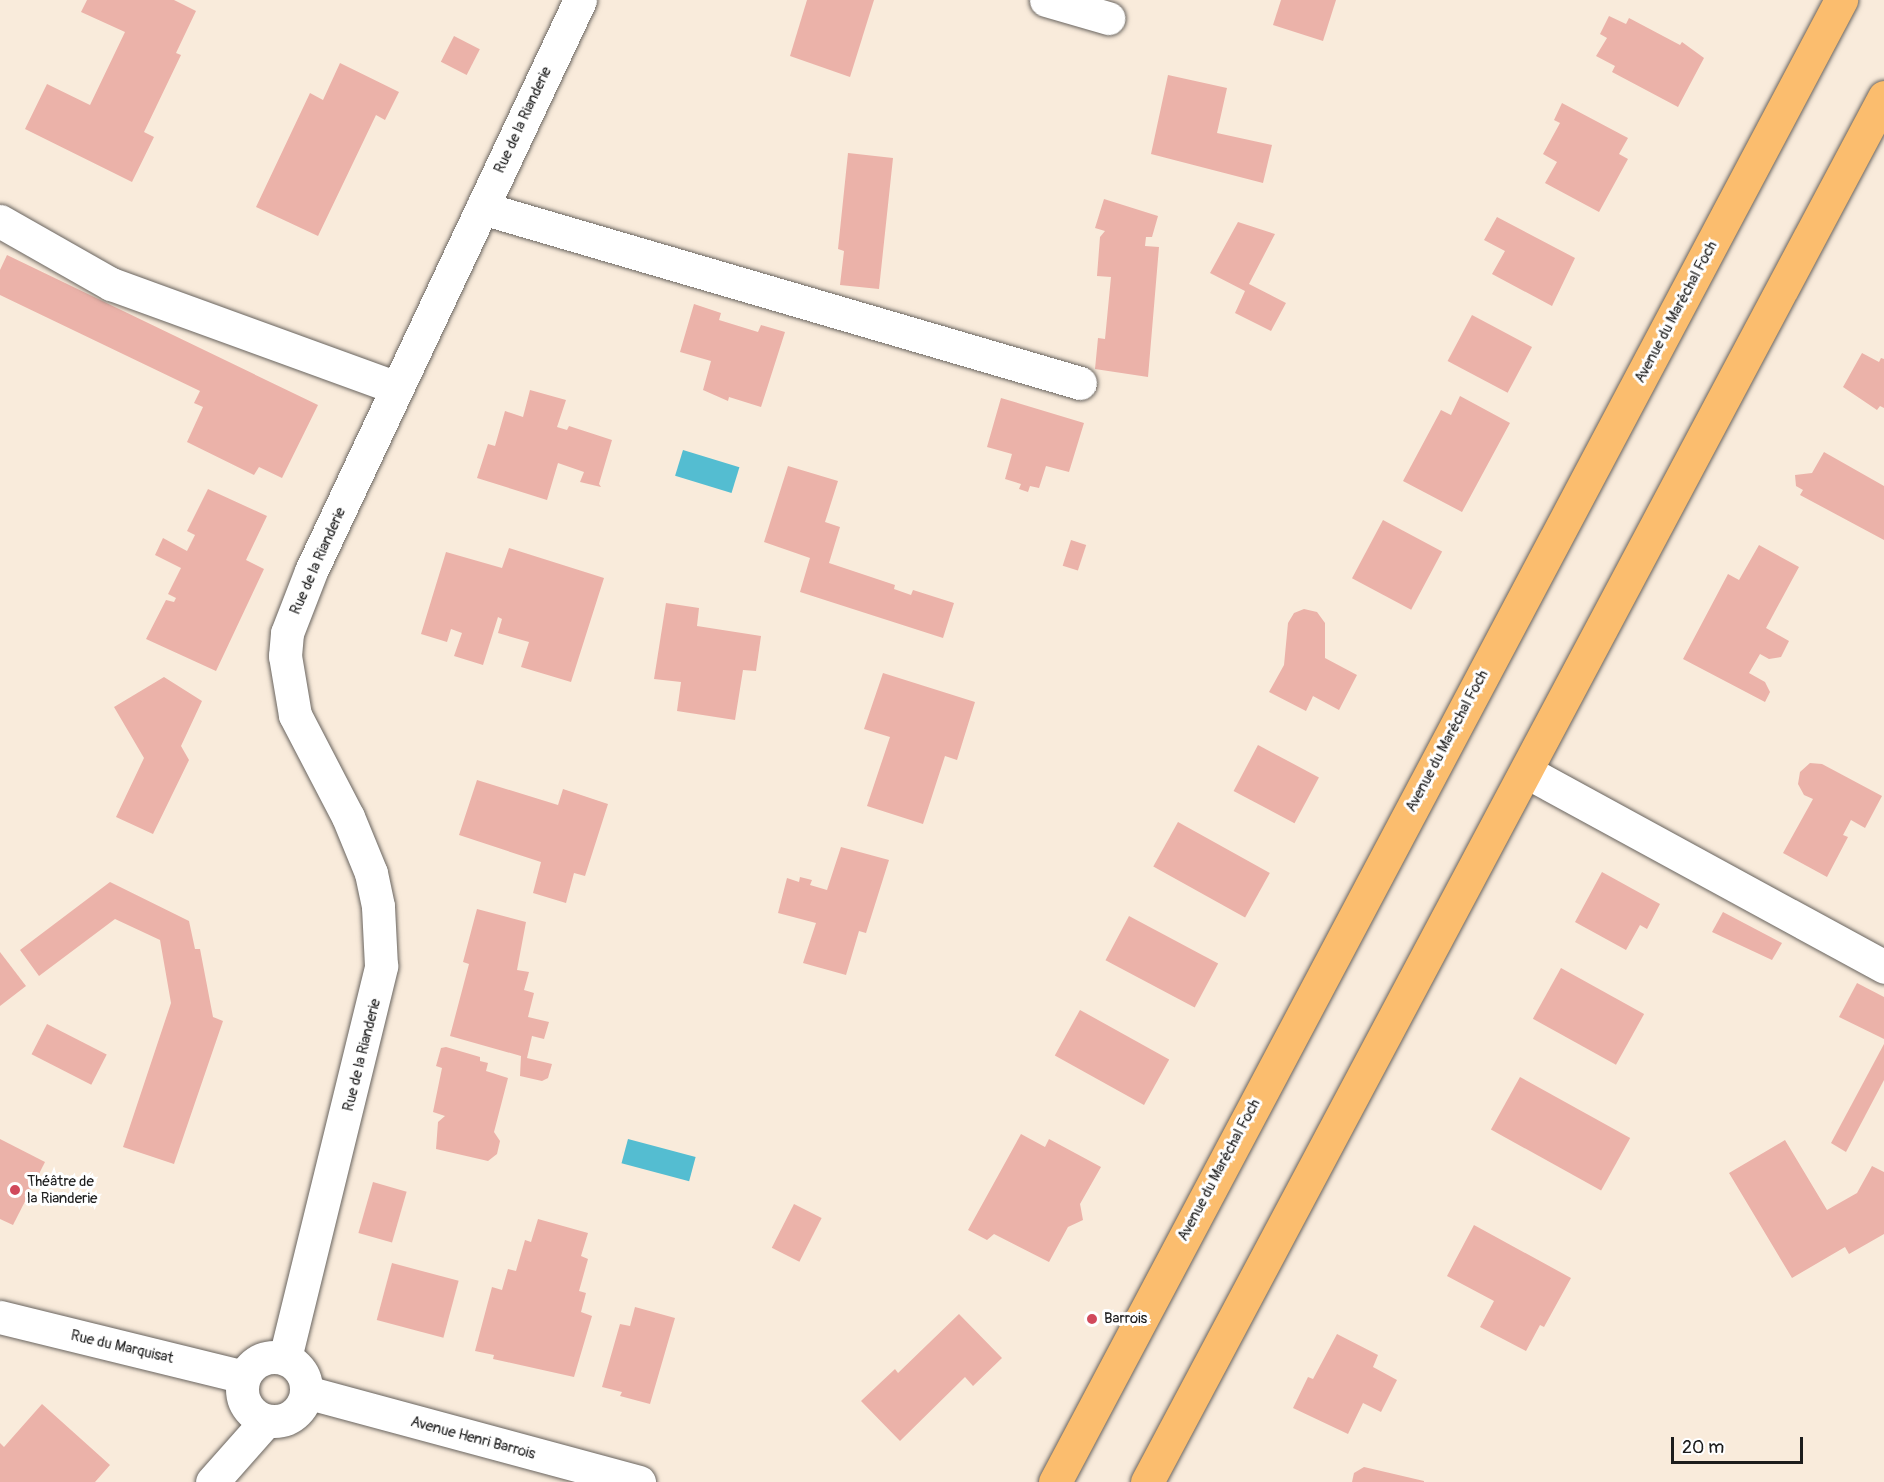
<!DOCTYPE html>
<html>
<head>
<meta charset="utf-8">
<style>
	body { margin:0 }
	#map { position:relative; width:1884px; height:1482px; overflow:hidden; background:#f9ebdb; font-family:Pangolin,sans-serif }
	div>[style] { position:absolute }
	[style*='--x'] { left:calc(var(--x)*1px); top:calc(var(--y)*1px); width:calc(var(--w)*1px); rotate:calc(var(--a)*1deg) }
	.water>* { inset:0; background:#54bdd1; transform-origin:0 0 }
	.building>* { inset:0; background:#ebb2a9; transform-origin:0 0 }
	.roads { filter:drop-shadow(0 0 2px #69645f) drop-shadow(0 0 2px #69645f) }
	.minor>* { height:33px; margin:-16.5px; padding:0 16.5px; transform-origin:16.5px; border-radius:16.5px; background:#fff }
	.minor>.ring { margin:-16.5px; padding:0; box-sizing:content-box; background:none; border:33px solid #fff; border-radius:50% }
	.major>* { height:33px; margin:-16.5px; padding:0 16.5px; transform-origin:16.5px; border-radius:16.5px; background:#fbbd6e }
	.dots>* { width:16px; height:16px; translate:-50% -50%; box-sizing:border-box; border:3px solid #fff; border-radius:50% }
	span { translate:-50% -50%; white-space:nowrap; text-align:center; line-height:1.15; -webkit-text-stroke:6px #fff; paint-order:stroke }
	.street-label { font-size:15px; color:#1c1c1c }
	.poi-label { font-size:15px; color:#1c1c1c }
	.left { translate:0 -50%; text-align:left }
	.scale { position:absolute; left:1671px; top:1437px; width:132px; height:27px; box-sizing:border-box; border:3px solid #1c1c1c; border-top:0; padding-left:8px; font-size:18px; line-height:21px; white-space:nowrap; color:#1c1c1c; -webkit-text-stroke:4px #fff; paint-order:stroke }
</style>
</head>
<body>
<div id="map">
	<div class="water">
		<div style="left:683px;top:450px;width:59px;height:27px;rotate:17deg"></div>
		<div style="left:628px;top:1139px;width:70px;height:25px;rotate:15deg"></div>
	</div>
	<div class="building">
		<div style="clip-path:polygon(87px 0,174px 0,196px 11px,176px 53px,181px 55px,144px 132px,154px 137px,132px 182px,25px 129px,47px 84px,90px 105px,125px 32px,81px 12px)"></div>
		<div style="clip-path:polygon(807px 0,874px 0,850px 77px,790px 56px)"></div>
		<div style="clip-path:polygon(1281px 0,1336px 0,1323px 41px,1273px 25px)"></div>
		<div style="clip-path:polygon(1609px 16px,1626px 24px,1629px 18px,1680px 45px,1682px 42px,1704px 58px,1678px 107px,1612px 72px,1615px 66px,1596px 56px,1607px 38px,1600px 34px)"></div>
		<div style="left:454px;top:36px;width:29px;height:29px;rotate:27deg"></div>
		<div style="clip-path:polygon(340px 63px,399px 92px,385px 120px,376px 115px,318px 236px,256px 207px,310px 93px,323px 100px)"></div>
		<div style="clip-path:polygon(1168px 75px,1227px 88px,1217px 133px,1272px 145px,1263px 183px,1151px 154px)"></div>
		<div style="clip-path:polygon(1562px 103px,1628px 138px,1619px 154px,1628px 159px,1599px 212px,1545px 183px,1557px 162px,1543px 154px,1560px 123px,1554px 120px)"></div>
		<div style="clip-path:polygon(848px 153px,893px 158px,879px 289px,840px 285px,844px 251px,838px 249px)"></div>
		<div style="clip-path:polygon(1104px 199px,1158px 216px,1152px 237px,1146px 237px,1145px 246px,1159px 247px,1148px 377px,1095px 369px,1098px 338px,1105px 339px,1111px 277px,1097px 276px,1100px 237px,1105px 231px,1095px 228px)"></div>
		<div style="clip-path:polygon(1497px 217px,1575px 258px,1552px 306px,1492px 274px,1505px 251px,1484px 240px)"></div>
		<div style="clip-path:polygon(1238px 222px,1275px 234px,1249px 284px,1286px 303px,1271px 331px,1235px 313px,1245px 291px,1210px 273px)"></div>
		<div style="clip-path:polygon(7px 255px,318px 405px,282px 478px,259px 467px,254px 475px,187px 442px,203px 407px,194px 403px,200px 391px,0 295px,0 270px)"></div>
		<div style="clip-path:polygon(694px 304px,721px 313px,719px 320px,758px 332px,761px 325px,785px 332px,761px 407px,729px 397px,728px 401px,703px 390px,711px 361px,680px 352px)"></div>
		<div style="left:1472px;top:315px;width:68px;height:52px;rotate:28deg"></div>
		<div style="clip-path:polygon(1862px 353px,1879px 362px,1881px 358px,1884px 359px,1884px 408px,1880px 406px,1877px 410px,1843px 387px)"></div>
		<div style="clip-path:polygon(530px 390px,566px 400px,557px 427px,567px 430px,569px 426px,612px 440px,599px 484px,601px 487px,580px 482px,584px 472px,558px 463px,547px 500px,477px 478px,488px 444px,495px 446px,505px 411px,523px 417px)"></div>
		<div style="clip-path:polygon(1460px 396px,1510px 423px,1462px 512px,1403px 481px,1441px 410px,1451px 415px)"></div>
		<div style="clip-path:polygon(1001px 398px,1084px 423px,1069px 472px,1046px 466px,1039px 488px,1030px 486px,1028px 492px,1019px 489px,1021px 484px,1005px 479px,1012px 454px,987px 447px)"></div>
		<div style="clip-path:polygon(1824px 452px,1884px 486px,1884px 540px,1800px 495px,1803px 490px,1796px 486px,1795px 475px,1812px 473px)"></div>
		<div style="clip-path:polygon(788px 466px,838px 481px,825px 522px,840px 527px,829px 563px,895px 585px,894px 589px,911px 595px,913px 590px,954px 603px,943px 638px,800px 592px,810px 558px,764px 542px)"></div>
		<div style="clip-path:polygon(208px 489px,267px 516px,246px 560px,264px 569px,216px 671px,146px 639px,166px 600px,174px 602px,176px 598px,168px 594px,181px 568px,155px 555px,163px 538px,187px 551px,195px 535px,187px 531px)"></div>
		<div style="left:1383px;top:520px;width:67px;height:66px;rotate:28deg"></div>
		<div style="left:1071px;top:540px;width:16px;height:27px;rotate:18deg"></div>
		<div style="clip-path:polygon(1759px 545px,1799px 567px,1766px 628px,1789px 641px,1781px 657px,1769px 659px,1760px 654px,1749px 673px,1765px 682px,1770px 692px,1765px 702px,1683px 659px,1728px 574px,1739px 580px)"></div>
		<div style="clip-path:polygon(509px 548px,604px 578px,571px 682px,521px 667px,529px 642px,498px 633px,502px 619px,498px 617px,483px 665px,454px 656px,462px 633px,451px 629px,447px 642px,421px 634px,446px 552px,502px 568px)"></div>
		<div style="clip-path:polygon(666px 603px,699px 608px,697px 626px,761px 636px,756px 671px,743px 670px,735px 720px,677px 711px,681px 682px,654px 679px)"></div>
		<div style="clip-path:polygon(1304px 609px,1317px 612px,1325px 623px,1325px 658px,1357px 675px,1339px 710px,1313px 696px,1306px 711px,1269px 692px,1284px 665px,1288px 623px,1294px 613px)"></div>
		<div style="clip-path:polygon(883px 673px,975px 702px,957px 760px,945px 756px,923px 824px,867px 806px,890px 737px,864px 729px)"></div>
		<div style="clip-path:polygon(164px 677px,202px 701px,181px 746px,189px 760px,153px 834px,116px 817px,144px 758px,114px 707px)"></div>
		<div style="left:1258px;top:745px;width:69px;height:52px;rotate:28deg"></div>
		<div style="clip-path:polygon(1810px 763px,1822px 764px,1882px 796px,1865px 828px,1851px 820px,1843px 835px,1848px 837px,1827px 877px,1783px 853px,1813px 799px,1804px 795px,1798px 784px,1800px 772px)"></div>
		<div style="clip-path:polygon(477px 780px,558px 805px,563px 789px,608px 804px,585px 876px,574px 873px,566px 903px,533px 893px,541px 862px,459px 835px)"></div>
		<div style="left:1178px;top:822px;width:105px;height:51px;rotate:29deg"></div>
		<div style="clip-path:polygon(841px 847px,889px 860px,866px 933px,859px 931px,846px 975px,803px 963px,816px 923px,778px 913px,787px 878px,799px 882px,800px 877px,812px 880px,810px 885px,827px 890px)"></div>
		<div style="clip-path:polygon(1602px 872px,1660px 904px,1647px 929px,1640px 925px,1626px 950px,1575px 922px)"></div>
		<div style="clip-path:polygon(110px 882px,189px 921px,195px 949px,200px 949px,213px 1017px,223px 1021px,174px 1164px,123px 1147px,171px 1003px,160px 940px,115px 919px,39px 976px,20px 950px)"></div>
		<div style="clip-path:polygon(477px 909px,526px 922px,517px 970px,529px 972px,524px 990px,534px 993px,528px 1017px,549px 1022px,544px 1039px,532px 1036px,527px 1058px,552px 1064px,548px 1078px,542px 1081px,520px 1076px,521px 1056px,450px 1036px,469px 964px,463px 962px)"></div>
		<div style="clip-path:polygon(1723px 912px,1782px 943px,1772px 960px,1712px 932px)"></div>
		<div style="left:1129px;top:916px;width:101px;height:50px;rotate:28deg"></div>
		<div style="clip-path:polygon(0 952px,26px 986px,0 1006px)"></div>
		<div style="left:1561px;top:968px;width:95px;height:58px;rotate:29deg"></div>
		<div style="clip-path:polygon(1857px 983px,1884px 997px,1884px 1039px,1839px 1017px)"></div>
		<div style="left:1080px;top:1010px;width:102px;height:52px;rotate:29deg"></div>
		<div style="left:47px;top:1024px;width:67px;height:34px;rotate:27deg"></div>
		<div style="clip-path:polygon(1884px 1044px,1884px 1080px,1846px 1152px,1831px 1143px)"></div>
		<div style="clip-path:polygon(446px 1047px,480px 1057px,480px 1061px,488px 1063px,486px 1071px,508px 1078px,494px 1132px,500px 1141px,497px 1154px,488px 1161px,436px 1149px,438px 1122px,445px 1116px,433px 1112px,442px 1068px,436px 1066px,441px 1048px)"></div>
		<div style="left:1520px;top:1077px;width:126px;height:60px;rotate:29deg"></div>
		<div style="clip-path:polygon(1021px 1134px,1045px 1147px,1049px 1139px,1101px 1167px,1080px 1204px,1083px 1220px,1068px 1227px,1049px 1262px,994px 1234px,987px 1240px,968px 1230px)"></div>
		<div style="clip-path:polygon(0 1139px,45px 1162px,13px 1225px,0 1219px)"></div>
		<div style="clip-path:polygon(1785px 1140px,1827px 1210px,1857px 1193px,1872px 1166px,1884px 1172px,1884px 1234px,1849px 1254px,1845px 1247px,1792px 1278px,1729px 1173px)"></div>
		<div style="left:373px;top:1182px;width:35px;height:53px;rotate:16deg"></div>
		<div style="left:794px;top:1204px;width:31px;height:49px;rotate:27deg"></div>
		<div style="clip-path:polygon(538px 1219px,588px 1233px,581px 1256px,588px 1259px,579px 1291px,586px 1293px,581px 1312px,592px 1316px,574px 1377px,493px 1359px,494px 1355px,475px 1351px,492px 1287px,502px 1290px,508px 1269px,516px 1271px,525px 1240px,531px 1242px)"></div>
		<div style="clip-path:polygon(1474px 1225px,1571px 1278px,1544px 1327px,1540px 1325px,1526px 1351px,1480px 1327px,1494px 1301px,1447px 1276px)"></div>
		<div style="left:392px;top:1263px;width:69px;height:59px;rotate:15deg"></div>
		<div style="clip-path:polygon(635px 1307px,675px 1318px,650px 1404px,620px 1396px,622px 1392px,602px 1387px,620px 1324px,630px 1326px)"></div>
		<div style="clip-path:polygon(959px 1314px,1002px 1358px,973px 1386px,965px 1377px,900px 1441px,861px 1401px,895px 1369px,898px 1373px)"></div>
		<div style="clip-path:polygon(1337px 1334px,1378px 1355px,1373px 1367px,1397px 1380px,1381px 1412px,1363px 1403px,1348px 1434px,1293px 1408px,1308px 1377px,1313px 1379px)"></div>
		<div style="clip-path:polygon(42px 1404px,110px 1465px,95px 1482px,0 1482px,0 1443px,4px 1447px)"></div>
		<div style="clip-path:polygon(1364px 1467px,1424px 1481px,1424px 1482px,1352px 1482px,1354px 1473px)"></div>
	</div>
	<div class="roads">
		<div class="minor">
			<div style="--x:1046;--y:0;--w:65;--a:16.2"></div>
			<div style="--x:482;--y:208;--w:623;--a:16.31"></div>
			<div style="--x:0;--y:221;--w:128;--a:29.6"></div>
			<div style="--x:111;--y:284;--w:304;--a:20"></div>
			<div style="--x:1527;--y:772;--w:407;--a:28.6"></div>
			<div style="--x:0;--y:1317;--w:251;--a:13.8"></div>
			<div class="ring" style="left:242px;top:1357px;width:31px;height:31px"></div>
			<div style="--x:285;--y:1358;--w:404;--a:-76.2"></div>
			<div style="--x:381;--y:966;--w:60;--a:-92.9"></div>
			<div style="--x:378;--y:906;--w:34;--a:-102"></div>
			<div style="--x:371;--y:873;--w:61;--a:-112.3"></div>
			<div style="--x:348;--y:817;--w:115;--a:-117.5"></div>
			<div style="--x:295;--y:715;--w:60;--a:-99.6"></div>
			<div style="--x:285;--y:656;--w:23;--a:-85"></div>
			<div style="--x:287;--y:633;--w:66;--a:-68.8"></div>
			<div style="--x:311;--y:571;--w:631;--a:-64.77"></div>
			<div style="--x:306;--y:1392;--w:345;--a:15.1"></div>
			<div style="--x:212;--y:1482;--w:81;--a:-48.5"></div>
		</div>
		<div class="major">
			<div style="--x:1055;--y:1482;--w:1678;--a:-62.06"></div>
			<div style="--x:1147;--y:1482;--w:1569;--a:-61.98"></div>
		</div>
	</div>
	<div class="dots">
		<div style="left:15px;top:1190px;background:#d1495b"></div>
		<div style="left:1092px;top:1319px;background:#d1495b"></div>
	</div>
	<div class="street-label">
		<span style="left:523px;top:120px;rotate:-65deg">Rue de la Rianderie</span>
		<span style="left:1676px;top:312px;rotate:-62deg">Avenue du Maréchal Foch</span>
		<span style="left:318px;top:561px;rotate:-66deg">Rue de la Rianderie</span>
		<span style="left:1447px;top:741px;rotate:-62deg">Avenue du Maréchal Foch</span>
		<span style="left:362px;top:1055px;rotate:-76deg">Rue de la Rianderie</span>
		<span style="left:1219px;top:1170px;rotate:-62deg">Avenue du Maréchal Foch</span>
		<span style="left:122px;top:1347px;rotate:13deg">Rue du Marquisat</span>
		<span style="left:473px;top:1438px;rotate:15deg">Avenue Henri Barrois</span>
	</div>
	<div class="poi-label">
		<span class="left" style="left:27px;top:1190px">Théâtre de<br>la Rianderie</span>
		<span class="left" style="left:1104px;top:1319px">Barrois</span>
	</div>
	<div class="scale">20 m</div>
</div>
</body>
</html>
